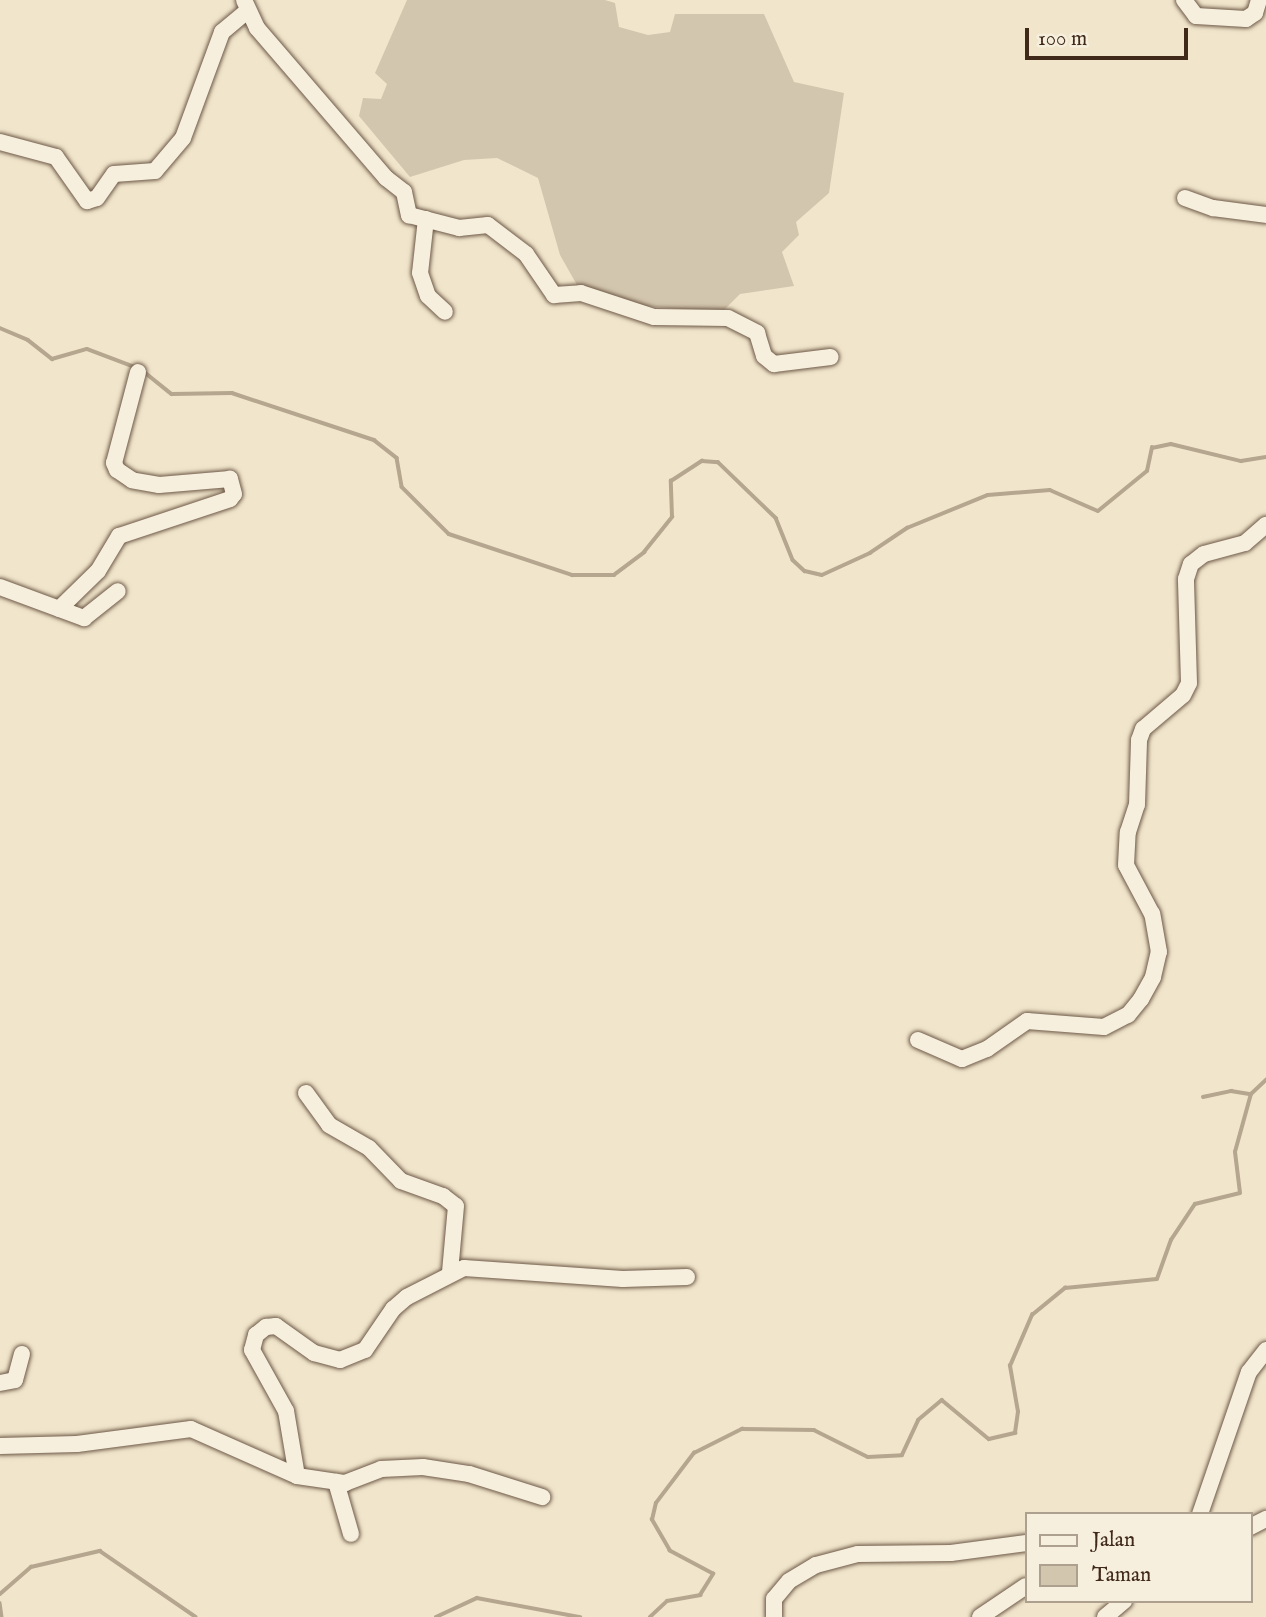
<!DOCTYPE html>
<html>
<head>
<meta charset="utf-8">
<style>
	body { margin:0 }
	#map { position:relative; width:1266px; height:1617px; overflow:hidden; background:#f1e6cc; font-family:"IM FELL English",serif }
	div>[style] { position:absolute }
	[style*='--x'] { left:calc(var(--x)*1px); top:calc(var(--y)*1px); width:calc(var(--w)*1px); rotate:calc(var(--a)*1deg) }
	.green>* { inset:0; background:#d3c6ae }
	.stream>* { height:3.5px; margin:-1.75px; padding:0 1.75px; transform-origin:1.75px; border-radius:1.75px; background:#b5a68f }
	.roads { filter:drop-shadow(0 0 2px #6d5846) drop-shadow(0 0 2px #6d5846) }
	.minor>* { height:16px; margin:-8px; padding:0 8px; transform-origin:8px; border-radius:8px; background:#f6efde }
	span { translate:-50% -50%; white-space:nowrap; text-align:center; line-height:1.15; -webkit-text-stroke:5px #f6efde; paint-order:stroke }
	.legend { position:absolute; left:1025px; top:1512px; width:228px; height:91px; box-sizing:border-box; background:#f6efde; border:2px solid #aea08f; margin:0; padding:9px 12px; list-style:none; font-size:21px; color:#412919 }
	.legend li { display:flex; align-items:center; gap:14px; height:35px }
	.legend b { width:35px; border:2px solid #aea08f }
	.scale { position:absolute; left:1025px; top:28px; width:163px; height:32px; box-sizing:border-box; border:4px solid #412919; border-top:0; padding-left:9px; font-size:21px; line-height:24px; white-space:nowrap; color:#412919; -webkit-text-stroke:5px #f6efde; paint-order:stroke }
</style>
</head>
<body>
<div id="map">
	<div class="green">
		<div style="clip-path:polygon(407px 0,605px 0,615px 3px,619px 27px,648px 35px,670px 32px,675px 14px,764px 14px,794px 82px,844px 93px,829px 193px,796px 222px,799px 235px,782px 252px,794px 286px,740px 294px,722px 312px,631px 305px,577px 285px,560px 255px,538px 178px,497px 158px,464px 160px,410px 177px,359px 116px,363px 98px,381px 99px,387px 84px,375px 73px)"></div>
	</div>
	<div class="stream">
		<div style="--x:0;--y:328;--w:30;--a:23"></div>
		<div style="--x:28;--y:340;--w:31;--a:38"></div>
		<div style="--x:52;--y:359;--w:36;--a:-16"></div>
		<div style="--x:87;--y:349;--w:51;--a:20.6"></div>
		<div style="--x:142;--y:370;--w:38;--a:39"></div>
		<div style="--x:172;--y:394;--w:60;--a:-1"></div>
		<div style="--x:232;--y:393;--w:150;--a:18.3"></div>
		<div style="--x:374;--y:440;--w:29;--a:38"></div>
		<div style="--x:397;--y:458;--w:29;--a:80"></div>
		<div style="--x:402;--y:487;--w:66;--a:45"></div>
		<div style="--x:449;--y:534;--w:130;--a:18.4"></div>
		<div style="--x:572;--y:575;--w:42;--a:0"></div>
		<div style="--x:614;--y:575;--w:38;--a:-37"></div>
		<div style="--x:644;--y:552;--w:45;--a:-51.3"></div>
		<div style="--x:672;--y:517;--w:36;--a:-92"></div>
		<div style="--x:671;--y:481;--w:37;--a:-33"></div>
		<div style="--x:702;--y:461;--w:16;--a:4"></div>
		<div style="--x:718;--y:462;--w:81;--a:44"></div>
		<div style="--x:776;--y:518;--w:45;--a:68"></div>
		<div style="--x:793;--y:560;--w:16;--a:43"></div>
		<div style="--x:805;--y:571;--w:17;--a:13"></div>
		<div style="--x:822;--y:575;--w:53;--a:-24.6"></div>
		<div style="--x:870;--y:553;--w:45;--a:-34"></div>
		<div style="--x:907;--y:528;--w:87;--a:-22.2"></div>
		<div style="--x:988;--y:495;--w:62;--a:-4.6"></div>
		<div style="--x:1050;--y:490;--w:52;--a:23.6"></div>
		<div style="--x:1098;--y:511;--w:63;--a:-39.2"></div>
		<div style="--x:1147;--y:471;--w:24;--a:-78"></div>
		<div style="--x:1152;--y:448;--w:19;--a:-12"></div>
		<div style="--x:1171;--y:444;--w:72;--a:13.7"></div>
		<div style="--x:1241;--y:461;--w:25;--a:-9"></div>
		<div style="--x:1203;--y:1097;--w:29;--a:-12"></div>
		<div style="--x:1231;--y:1091;--w:20;--a:9"></div>
		<div style="--x:1251;--y:1094;--w:21;--a:-43"></div>
		<div style="--x:0;--y:1594;--w:41;--a:-41.1"></div>
		<div style="--x:31;--y:1567;--w:71;--a:-13.1"></div>
		<div style="--x:100;--y:1551;--w:116;--a:34.5"></div>
		<div style="--x:0;--y:1603;--w:14;--a:82"></div>
		<div style="--x:436;--y:1617;--w:45;--a:-24.9"></div>
		<div style="--x:477;--y:1598;--w:105;--a:10.5"></div>
		<div style="--x:650;--y:1617;--w:23;--a:-43"></div>
		<div style="--x:667;--y:1601;--w:34;--a:-10"></div>
		<div style="--x:700;--y:1595;--w:25;--a:-58"></div>
		<div style="--x:713;--y:1574;--w:49;--a:-151.9"></div>
		<div style="--x:670;--y:1551;--w:36;--a:-120"></div>
		<div style="--x:652;--y:1520;--w:17;--a:-77"></div>
		<div style="--x:656;--y:1503;--w:63;--a:-52.8"></div>
		<div style="--x:694;--y:1453;--w:54;--a:-26.6"></div>
		<div style="--x:742;--y:1429;--w:72;--a:0.8"></div>
		<div style="--x:814;--y:1430;--w:60;--a:26.6"></div>
		<div style="--x:868;--y:1457;--w:34;--a:-3"></div>
		<div style="--x:902;--y:1455;--w:38;--a:-65"></div>
		<div style="--x:918;--y:1420;--w:31;--a:-40"></div>
		<div style="--x:942;--y:1400;--w:61;--a:39.7"></div>
		<div style="--x:989;--y:1439;--w:27;--a:-13"></div>
		<div style="--x:1015;--y:1433;--w:21;--a:-82"></div>
		<div style="--x:1018;--y:1412;--w:47;--a:-99.9"></div>
		<div style="--x:1010;--y:1366;--w:56;--a:-66.7"></div>
		<div style="--x:1032;--y:1315;--w:43;--a:-39.3"></div>
		<div style="--x:1065;--y:1288;--w:92;--a:-5.6"></div>
		<div style="--x:1157;--y:1279;--w:41;--a:-70.3"></div>
		<div style="--x:1171;--y:1240;--w:43;--a:-56.3"></div>
		<div style="--x:1195;--y:1204;--w:46;--a:-13.7"></div>
		<div style="--x:1240;--y:1193;--w:41;--a:-97"></div>
		<div style="--x:1235;--y:1152;--w:60;--a:-74.6"></div>
	</div>
	<div class="roads">
		<div class="minor">
			<div style="--x:244;--y:0;--w:31;--a:65"></div>
			<div style="--x:257;--y:28;--w:198;--a:49.3"></div>
			<div style="--x:386;--y:178;--w:23;--a:38"></div>
			<div style="--x:404;--y:192;--w:24;--a:78"></div>
			<div style="--x:409;--y:215;--w:52;--a:14.6"></div>
			<div style="--x:459;--y:228;--w:29;--a:-6"></div>
			<div style="--x:488;--y:225;--w:48;--a:37.3"></div>
			<div style="--x:526;--y:254;--w:50;--a:55.7"></div>
			<div style="--x:554;--y:295;--w:27;--a:-4"></div>
			<div style="--x:581;--y:293;--w:77;--a:18.2"></div>
			<div style="--x:654;--y:317;--w:74;--a:0.8"></div>
			<div style="--x:728;--y:318;--w:33;--a:27"></div>
			<div style="--x:757;--y:333;--w:24;--a:73"></div>
			<div style="--x:764;--y:356;--w:13;--a:39"></div>
			<div style="--x:774;--y:364;--w:57;--a:-7"></div>
			<div style="--x:1184;--y:0;--w:20;--a:53"></div>
			<div style="--x:1196;--y:16;--w:50;--a:3.4"></div>
			<div style="--x:1246;--y:19;--w:11;--a:-34"></div>
			<div style="--x:1255;--y:13;--w:14;--a:-73"></div>
			<div style="--x:0;--y:142;--w:58;--a:15"></div>
			<div style="--x:56;--y:157;--w:54;--a:54.8"></div>
			<div style="--x:87;--y:201;--w:10;--a:-17"></div>
			<div style="--x:97;--y:198;--w:29;--a:-55"></div>
			<div style="--x:114;--y:174;--w:41;--a:-4.2"></div>
			<div style="--x:155;--y:171;--w:43;--a:-49.7"></div>
			<div style="--x:183;--y:138;--w:113;--a:-69.8"></div>
			<div style="--x:222;--y:32;--w:33;--a:-40"></div>
			<div style="--x:1185;--y:198;--w:30;--a:20"></div>
			<div style="--x:1213;--y:208;--w:53;--a:7.5"></div>
			<div style="--x:426;--y:219;--w:54;--a:96.3"></div>
			<div style="--x:420;--y:273;--w:24;--a:71"></div>
			<div style="--x:428;--y:296;--w:23;--a:43"></div>
			<div style="--x:0;--y:587;--w:90;--a:20.3"></div>
			<div style="--x:84;--y:618;--w:43;--a:-38.5"></div>
			<div style="--x:59;--y:609;--w:54;--a:-44.3"></div>
			<div style="--x:98;--y:571;--w:41;--a:-59"></div>
			<div style="--x:119;--y:536;--w:117;--a:-18.4"></div>
			<div style="--x:230;--y:499;--w:6;--a:-51"></div>
			<div style="--x:234;--y:494;--w:16;--a:-105"></div>
			<div style="--x:230;--y:479;--w:71;--a:175.2"></div>
			<div style="--x:159;--y:485;--w:27;--a:-170"></div>
			<div style="--x:132;--y:480;--w:18;--a:-146"></div>
			<div style="--x:117;--y:470;--w:8;--a:-113"></div>
			<div style="--x:114;--y:463;--w:94;--a:-75.2"></div>
			<div style="--x:918;--y:1040;--w:48;--a:23.4"></div>
			<div style="--x:962;--y:1059;--w:27;--a:-22"></div>
			<div style="--x:987;--y:1049;--w:49;--a:-35"></div>
			<div style="--x:1027;--y:1021;--w:77;--a:4.5"></div>
			<div style="--x:1104;--y:1027;--w:27;--a:-27"></div>
			<div style="--x:1128;--y:1015;--w:21;--a:-51"></div>
			<div style="--x:1141;--y:999;--w:25;--a:-61"></div>
			<div style="--x:1153;--y:977;--w:26;--a:-77"></div>
			<div style="--x:1159;--y:952;--w:39;--a:-100"></div>
			<div style="--x:1152;--y:914;--w:55;--a:-118"></div>
			<div style="--x:1126;--y:865;--w:33;--a:-87"></div>
			<div style="--x:1128;--y:832;--w:28;--a:-72"></div>
			<div style="--x:1137;--y:805;--w:65;--a:-88.2"></div>
			<div style="--x:1139;--y:740;--w:12;--a:-70"></div>
			<div style="--x:1143;--y:729;--w:52;--a:-40.4"></div>
			<div style="--x:1183;--y:695;--w:13;--a:-63"></div>
			<div style="--x:1189;--y:683;--w:104;--a:-91.7"></div>
			<div style="--x:1186;--y:579;--w:16;--a:-72"></div>
			<div style="--x:1191;--y:564;--w:16;--a:-38"></div>
			<div style="--x:1204;--y:554;--w:42;--a:-15"></div>
			<div style="--x:1245;--y:543;--w:28;--a:-41"></div>
			<div style="--x:306;--y:1093;--w:39;--a:54"></div>
			<div style="--x:329;--y:1125;--w:46;--a:29.9"></div>
			<div style="--x:369;--y:1148;--w:46;--a:45.9"></div>
			<div style="--x:401;--y:1181;--w:45;--a:19.7"></div>
			<div style="--x:443;--y:1196;--w:16;--a:38"></div>
			<div style="--x:456;--y:1206;--w:66;--a:95.2"></div>
			<div style="--x:0;--y:1383;--w:15;--a:-11"></div>
			<div style="--x:15;--y:1380;--w:27;--a:-75"></div>
			<div style="--x:0;--y:1446;--w:77;--a:-1.5"></div>
			<div style="--x:77;--y:1444;--w:115;--a:-7.5"></div>
			<div style="--x:191;--y:1429;--w:116;--a:23.9"></div>
			<div style="--x:297;--y:1476;--w:49;--a:8.3"></div>
			<div style="--x:345;--y:1483;--w:39;--a:-21"></div>
			<div style="--x:381;--y:1469;--w:42;--a:-2.7"></div>
			<div style="--x:423;--y:1467;--w:47;--a:8.7"></div>
			<div style="--x:469;--y:1474;--w:77;--a:17.5"></div>
			<div style="--x:297;--y:1476;--w:66;--a:-99.6"></div>
			<div style="--x:286;--y:1411;--w:70;--a:-119.1"></div>
			<div style="--x:252;--y:1350;--w:16;--a:-75"></div>
			<div style="--x:256;--y:1335;--w:13;--a:-39"></div>
			<div style="--x:266;--y:1327;--w:10;--a:-6"></div>
			<div style="--x:276;--y:1326;--w:47;--a:35.4"></div>
			<div style="--x:314;--y:1353;--w:27;--a:15"></div>
			<div style="--x:340;--y:1360;--w:27;--a:-22"></div>
			<div style="--x:365;--y:1350;--w:50;--a:-55.7"></div>
			<div style="--x:393;--y:1309;--w:18;--a:-41"></div>
			<div style="--x:407;--y:1297;--w:64;--a:-27"></div>
			<div style="--x:464;--y:1268;--w:159;--a:4"></div>
			<div style="--x:623;--y:1279;--w:64;--a:-1.8"></div>
			<div style="--x:336;--y:1482;--w:54;--a:73.9"></div>
			<div style="--x:1200;--y:1514;--w:150;--a:-71"></div>
			<div style="--x:1249;--y:1372;--w:28;--a:-52"></div>
			<div style="--x:1250;--y:1527;--w:18;--a:-27"></div>
			<div style="--x:774;--y:1617;--w:18;--a:-90"></div>
			<div style="--x:774;--y:1599;--w:23;--a:-50"></div>
			<div style="--x:789;--y:1581;--w:31;--a:-31"></div>
			<div style="--x:816;--y:1565;--w:43;--a:-14.7"></div>
			<div style="--x:858;--y:1554;--w:93;--a:-0.6"></div>
			<div style="--x:951;--y:1553;--w:76;--a:-7.6"></div>
			<div style="--x:980;--y:1617;--w:55;--a:-34"></div>
			<div style="--x:1105;--y:1617;--w:25;--a:-40"></div>
		</div>
	</div>
	<ul class="legend">
	<li><b style="height:9px;background:#f6efde"></b>Jalan</li>
	<li><b style="height:19px;background:#d3c6ae"></b>Taman</li>
	</ul>
	<div class="scale">100 m</div>
</div>
</body>
</html>
